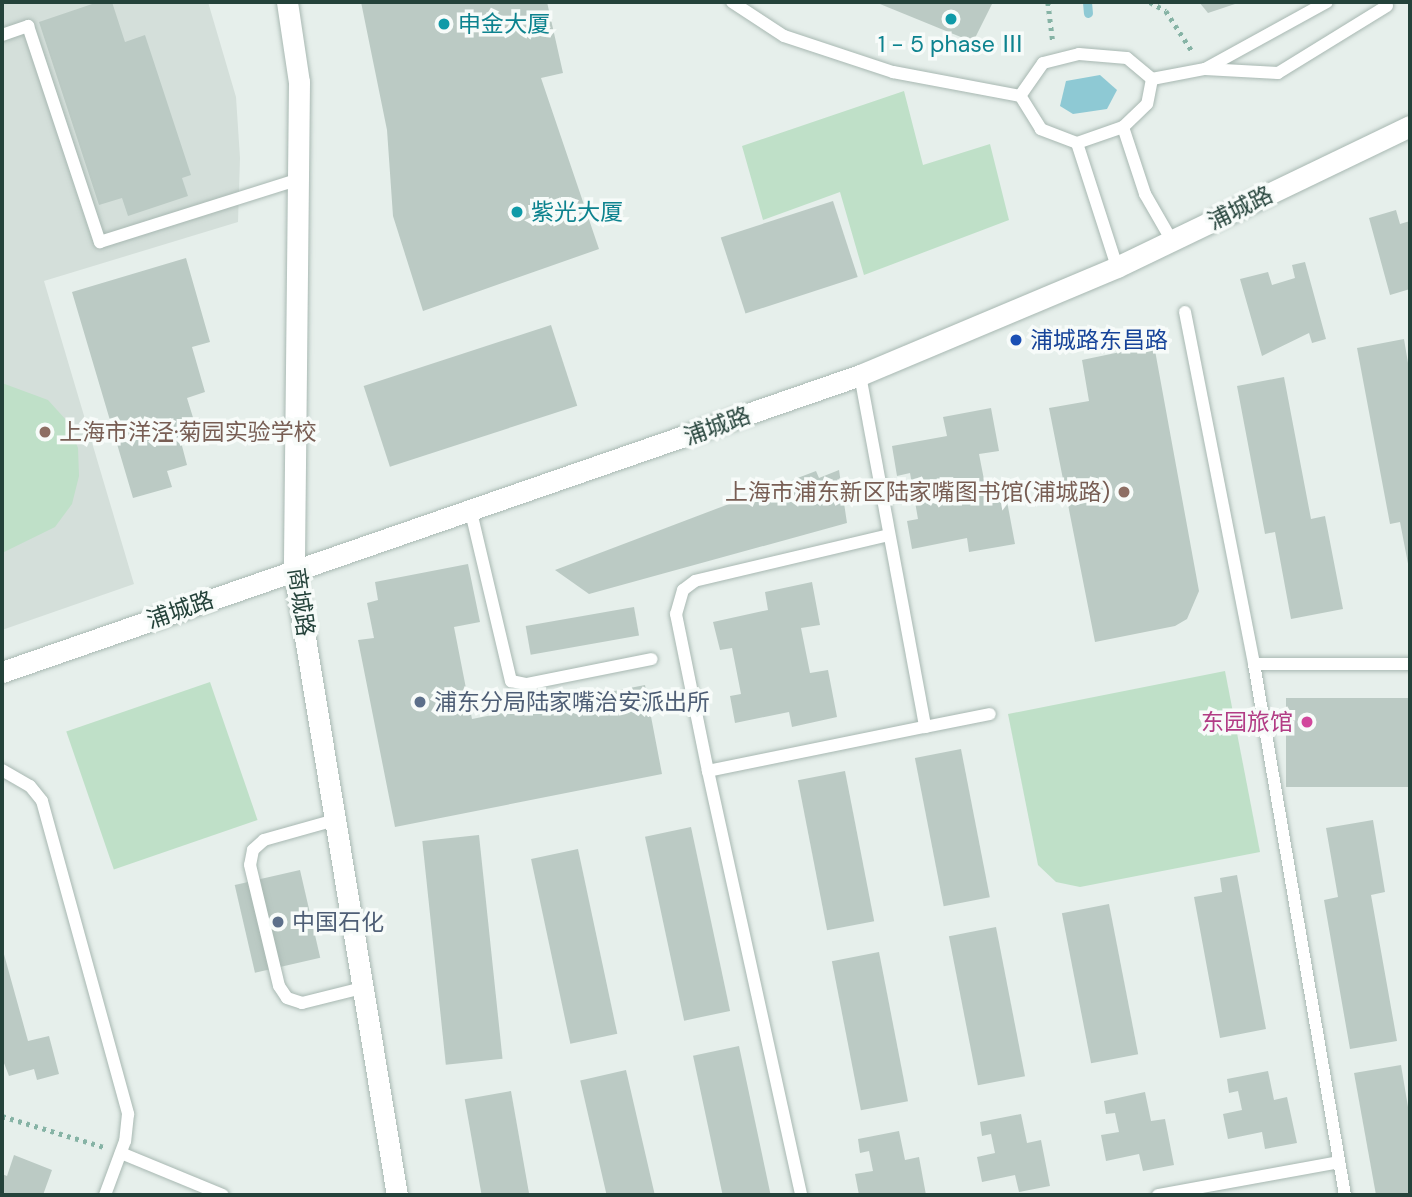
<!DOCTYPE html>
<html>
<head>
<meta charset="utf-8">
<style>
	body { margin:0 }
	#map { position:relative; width:1412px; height:1197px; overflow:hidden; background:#e6efeb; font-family:"DM Sans","Noto Sans SC",sans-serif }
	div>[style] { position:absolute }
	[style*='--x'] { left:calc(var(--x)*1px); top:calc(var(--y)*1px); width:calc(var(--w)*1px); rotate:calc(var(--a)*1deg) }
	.built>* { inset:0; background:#d4dfda }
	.green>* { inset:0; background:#bfe0c8; transform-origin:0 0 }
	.water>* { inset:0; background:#8ec9d4 }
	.stream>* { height:9px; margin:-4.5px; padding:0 4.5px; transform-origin:4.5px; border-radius:4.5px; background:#8ec9d4 }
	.building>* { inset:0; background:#bbcac4; transform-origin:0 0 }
	.path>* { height:4.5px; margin-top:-2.25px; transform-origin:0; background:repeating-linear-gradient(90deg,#86b3a5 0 3.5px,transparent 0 8.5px) }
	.roads { filter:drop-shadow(0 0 2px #a8b8b2) drop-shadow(0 0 2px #a8b8b2) }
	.lane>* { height:12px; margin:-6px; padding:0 6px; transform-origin:6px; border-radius:6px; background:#fff }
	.street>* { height:21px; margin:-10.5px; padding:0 10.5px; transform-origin:10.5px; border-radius:10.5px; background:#fff }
	.secondary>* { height:21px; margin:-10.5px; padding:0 10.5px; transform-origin:10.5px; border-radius:10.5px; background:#fff }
	.dots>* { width:19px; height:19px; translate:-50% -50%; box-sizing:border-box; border:4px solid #f7fbf9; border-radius:50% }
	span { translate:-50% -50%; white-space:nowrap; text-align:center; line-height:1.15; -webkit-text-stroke:7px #f7fbf9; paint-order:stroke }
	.culture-label { font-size:23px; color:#0d838f }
	.left { translate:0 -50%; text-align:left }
	.street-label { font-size:23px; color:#24423a }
	.transit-label { font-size:23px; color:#164399 }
	.education-label { font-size:23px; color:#785e54 }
	.right { translate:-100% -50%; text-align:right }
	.service-label { font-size:23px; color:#4e5e75 }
	.hotel-label { font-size:23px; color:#b23c85 }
	.frame { position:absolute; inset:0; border:4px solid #24423a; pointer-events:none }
</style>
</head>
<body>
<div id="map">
	<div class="built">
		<div style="clip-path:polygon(2px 2px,208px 2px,236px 97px,240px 158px,238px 222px,44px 281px,134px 584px,2px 630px)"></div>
	</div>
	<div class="green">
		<div style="clip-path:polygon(904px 91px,923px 165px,990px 144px,1009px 220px,864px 275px,840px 192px,763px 220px,742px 146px)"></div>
		<div style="clip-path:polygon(2px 383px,48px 400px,67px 421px,78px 448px,79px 476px,72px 504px,55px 527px,2px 553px)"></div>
		<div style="clip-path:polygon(1225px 671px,1260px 852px,1080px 887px,1056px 882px,1038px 865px,1008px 714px)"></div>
		<div style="left:210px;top:682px;width:146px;height:152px;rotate:71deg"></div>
	</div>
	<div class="water">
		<div style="clip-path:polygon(1100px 75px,1117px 90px,1107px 109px,1073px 114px,1060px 106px,1066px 81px)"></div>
	</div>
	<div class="stream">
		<div style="--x:1087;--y:2;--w:11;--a:85"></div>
	</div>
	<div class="building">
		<div style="clip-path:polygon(98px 2px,112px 2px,125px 42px,145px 35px,191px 175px,182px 178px,188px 196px,128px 216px,122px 198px,99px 205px,39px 22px)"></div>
		<div style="clip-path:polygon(361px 2px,547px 2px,563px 73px,541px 78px,599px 249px,423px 311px,393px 216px,387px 130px)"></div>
		<div style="clip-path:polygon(875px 2px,993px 2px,973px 42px)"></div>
		<div style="clip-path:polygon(1199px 2px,1241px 2px,1208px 13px)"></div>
		<div style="left:833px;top:201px;width:80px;height:118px;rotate:72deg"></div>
		<div style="clip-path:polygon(1396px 210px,1400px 224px,1410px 221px,1410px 289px,1390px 295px,1369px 218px)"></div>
		<div style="clip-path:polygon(186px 258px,210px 342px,192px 347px,205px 392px,187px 398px,199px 437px,181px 442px,187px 465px,167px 471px,172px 487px,133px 498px,72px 292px)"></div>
		<div style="clip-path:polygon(1305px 262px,1326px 339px,1312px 343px,1309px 333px,1262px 356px,1240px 279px,1268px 272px,1272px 285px,1295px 278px,1292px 265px)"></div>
		<div style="left:551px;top:325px;width:85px;height:197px;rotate:72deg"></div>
		<div style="clip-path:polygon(1404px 339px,1410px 375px,1409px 569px,1400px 522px,1390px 524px,1357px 348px)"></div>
		<div style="clip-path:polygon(1154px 345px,1199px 591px,1187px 619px,1175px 626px,1095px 642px,1049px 408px,1089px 401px,1082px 360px)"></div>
		<div style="clip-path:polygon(1284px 377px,1311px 519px,1325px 516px,1343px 609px,1291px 619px,1275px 532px,1265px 534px,1237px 386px)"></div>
		<div style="clip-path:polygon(991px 408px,999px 451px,979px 454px,988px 500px,1006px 496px,1015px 544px,969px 552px,967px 538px,912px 549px,907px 521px,918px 519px,910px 473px,897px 476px,892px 446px,947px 436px,943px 417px)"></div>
		<div style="clip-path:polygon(839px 470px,847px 523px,589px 594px,555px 570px,816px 471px,819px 478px)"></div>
		<div style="clip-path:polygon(468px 564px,480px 622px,454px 627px,472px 719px,645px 685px,662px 774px,395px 827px,358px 640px,374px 638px,367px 603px,378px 600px,375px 582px)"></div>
		<div style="clip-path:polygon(812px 582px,820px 625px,801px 628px,810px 673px,828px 670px,837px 717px,792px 727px,789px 712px,735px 723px,730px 696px,741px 694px,732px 648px,720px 650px,713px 622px,768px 610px,765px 592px)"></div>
		<div style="left:634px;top:607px;width:29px;height:110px;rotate:80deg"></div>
		<div style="left:1410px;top:698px;width:89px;height:124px;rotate:90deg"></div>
		<div style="left:961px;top:749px;width:151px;height:47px;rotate:79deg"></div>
		<div style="left:845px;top:771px;width:153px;height:48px;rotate:79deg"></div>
		<div style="clip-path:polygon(1373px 820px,1385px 892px,1371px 895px,1397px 1041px,1350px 1049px,1324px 900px,1338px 897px,1326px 828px)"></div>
		<div style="left:691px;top:827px;width:188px;height:47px;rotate:78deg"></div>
		<div style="left:479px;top:835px;width:225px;height:57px;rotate:84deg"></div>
		<div style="left:578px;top:849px;width:189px;height:48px;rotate:78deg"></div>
		<div style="left:300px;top:870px;width:90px;height:67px;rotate:77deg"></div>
		<div style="clip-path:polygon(1237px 875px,1266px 1029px,1220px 1038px,1194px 897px,1222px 892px,1220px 878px)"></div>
		<div style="left:1109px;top:904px;width:153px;height:48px;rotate:79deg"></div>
		<div style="left:996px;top:927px;width:152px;height:48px;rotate:79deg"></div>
		<div style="clip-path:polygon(2px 947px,28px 1041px,49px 1036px,59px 1074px,37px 1080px,34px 1069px,9px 1076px,2px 1058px)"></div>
		<div style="left:879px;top:952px;width:152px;height:48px;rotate:79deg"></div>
		<div style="left:739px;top:1046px;width:153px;height:47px;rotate:78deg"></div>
		<div style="clip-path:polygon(1401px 1065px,1410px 1119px,1410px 1195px,1376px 1195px,1354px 1073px)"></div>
		<div style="left:626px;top:1070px;width:128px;height:47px;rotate:77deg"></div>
		<div style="clip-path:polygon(1268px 1071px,1274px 1100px,1287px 1097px,1297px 1143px,1265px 1149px,1262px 1132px,1228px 1139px,1223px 1114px,1242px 1110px,1238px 1091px,1229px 1093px,1227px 1079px)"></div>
		<div style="left:511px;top:1091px;width:106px;height:47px;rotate:80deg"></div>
		<div style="clip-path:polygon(1145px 1092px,1151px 1121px,1165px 1119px,1174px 1165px,1143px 1171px,1139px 1154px,1106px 1161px,1101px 1135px,1119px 1132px,1115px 1113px,1106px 1114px,1104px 1101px)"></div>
		<div style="clip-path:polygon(1021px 1114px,1027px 1143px,1041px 1140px,1050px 1186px,1019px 1192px,1015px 1175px,982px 1182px,977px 1157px,995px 1153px,991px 1134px,982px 1136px,980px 1122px)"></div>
		<div style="clip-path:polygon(899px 1131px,905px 1160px,919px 1157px,926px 1195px,859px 1195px,855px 1174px,873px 1171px,869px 1151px,860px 1153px,858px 1139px)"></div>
		<div style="clip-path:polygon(14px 1155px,52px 1170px,43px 1195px,2px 1195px,2px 1174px,7px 1176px)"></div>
	</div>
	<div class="path">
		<div style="--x:1048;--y:2;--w:40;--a:82.9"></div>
		<div style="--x:1150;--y:2;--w:18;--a:29"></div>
		<div style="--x:1166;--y:11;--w:48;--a:57"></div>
		<div style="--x:2;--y:1116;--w:107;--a:16.9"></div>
	</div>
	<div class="roads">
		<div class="lane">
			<div style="--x:732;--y:2;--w:62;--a:33.2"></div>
			<div style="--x:784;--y:36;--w:115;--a:18.3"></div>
			<div style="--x:893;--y:72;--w:129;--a:10.7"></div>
			<div style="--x:2;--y:35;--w:28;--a:-19"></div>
			<div style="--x:28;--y:26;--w:228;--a:71.6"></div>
			<div style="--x:100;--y:242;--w:210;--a:-17.5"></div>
			<div style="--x:1079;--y:54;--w:48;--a:4.8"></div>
			<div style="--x:1127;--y:58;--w:33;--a:40"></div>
			<div style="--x:1152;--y:79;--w:25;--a:101"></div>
			<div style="--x:1147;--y:104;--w:33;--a:136"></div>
			<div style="--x:1123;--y:127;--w:49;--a:160.8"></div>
			<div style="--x:1077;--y:143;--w:39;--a:-159"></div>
			<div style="--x:1041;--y:129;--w:39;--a:-122"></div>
			<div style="--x:1020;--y:96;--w:40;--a:-55.1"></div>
			<div style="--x:1043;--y:63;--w:37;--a:-14"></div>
			<div style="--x:1205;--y:69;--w:73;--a:3.1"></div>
			<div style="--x:1278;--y:73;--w:128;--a:-31.6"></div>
			<div style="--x:1152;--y:79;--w:54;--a:-10.7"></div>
			<div style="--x:1205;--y:69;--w:139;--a:-28.8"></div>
			<div style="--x:1123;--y:127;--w:71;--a:71.8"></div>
			<div style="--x:1145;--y:194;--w:54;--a:60.1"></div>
			<div style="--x:1077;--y:143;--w:130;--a:72.1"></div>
			<div style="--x:1185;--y:312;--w:359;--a:78.9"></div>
			<div style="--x:1254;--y:664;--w:156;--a:0"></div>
			<div style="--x:860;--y:375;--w:358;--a:79.5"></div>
			<div style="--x:925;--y:727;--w:66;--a:-11.3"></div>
			<div style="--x:471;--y:512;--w:174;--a:76.7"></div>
			<div style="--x:511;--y:681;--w:16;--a:11"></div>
			<div style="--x:527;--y:684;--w:127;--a:-11.3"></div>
			<div style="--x:889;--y:535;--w:199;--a:166.7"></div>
			<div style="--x:695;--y:581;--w:15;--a:143"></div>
			<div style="--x:683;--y:590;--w:25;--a:106"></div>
			<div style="--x:676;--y:614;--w:160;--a:78.5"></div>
			<div style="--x:708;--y:771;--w:221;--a:-11.5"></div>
			<div style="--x:1254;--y:664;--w:539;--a:80.28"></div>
			<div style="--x:2;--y:770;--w:32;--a:30"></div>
			<div style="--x:30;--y:786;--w:19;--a:51"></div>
			<div style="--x:42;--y:801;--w:325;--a:74.6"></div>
			<div style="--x:128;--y:1114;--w:27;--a:96"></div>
			<div style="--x:125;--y:1141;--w:58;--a:110.3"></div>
			<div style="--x:708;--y:771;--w:434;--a:77.6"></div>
			<div style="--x:335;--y:820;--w:74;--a:164.3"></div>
			<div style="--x:264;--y:840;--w:15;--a:138"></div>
			<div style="--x:253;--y:850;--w:15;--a:101"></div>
			<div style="--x:250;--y:865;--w:124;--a:76.5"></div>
			<div style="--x:279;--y:986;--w:14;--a:56"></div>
			<div style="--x:287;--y:998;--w:16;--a:18"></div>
			<div style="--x:302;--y:1003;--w:62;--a:-14"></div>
			<div style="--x:121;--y:1153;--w:110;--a:22.4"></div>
			<div style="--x:1158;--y:1195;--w:184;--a:-10.3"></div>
		</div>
		<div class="street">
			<div style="--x:287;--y:2;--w:81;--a:81.5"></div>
			<div style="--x:299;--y:82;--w:489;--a:90.6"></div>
		</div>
		<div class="secondary">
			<div style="--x:294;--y:571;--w:632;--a:80.63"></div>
			<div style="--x:2;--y:672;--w:908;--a:-19.09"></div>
			<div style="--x:860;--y:375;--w:279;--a:-22.8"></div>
			<div style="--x:1117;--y:267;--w:325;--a:-25.7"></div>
		</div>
	</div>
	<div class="dots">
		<div style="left:951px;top:19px;background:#0f9aa8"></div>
		<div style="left:444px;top:24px;background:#0f9aa8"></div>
		<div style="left:517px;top:212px;background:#0f9aa8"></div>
		<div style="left:1016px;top:340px;background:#1a4fb4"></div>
		<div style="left:45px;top:432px;background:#8d6e63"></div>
		<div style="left:1124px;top:492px;background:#8d6e63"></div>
		<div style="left:420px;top:702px;background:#5c6f8a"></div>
		<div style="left:1307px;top:722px;background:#d1479c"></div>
		<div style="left:278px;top:922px;background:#5c6f8a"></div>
	</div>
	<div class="culture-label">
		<span class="left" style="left:458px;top:24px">申金大厦</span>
		<span style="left:951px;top:44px">1 - 5 phase Ⅲ</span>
		<span class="left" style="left:531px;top:212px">紫光大厦</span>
	</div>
	<div class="street-label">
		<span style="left:1240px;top:208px;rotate:-26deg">浦城路</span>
		<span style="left:717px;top:426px;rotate:-20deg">浦城路</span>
		<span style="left:301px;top:602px;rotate:82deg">商城路</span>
		<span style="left:180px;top:610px;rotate:-19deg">浦城路</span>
	</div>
	<div class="transit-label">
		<span class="left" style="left:1030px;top:340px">浦城路东昌路</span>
	</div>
	<div class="education-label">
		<span class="left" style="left:59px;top:432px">上海市洋泾·菊园实验学校</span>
		<span class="right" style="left:1110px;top:492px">上海市浦东新区陆家嘴图书馆(浦城路)</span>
	</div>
	<div class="service-label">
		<span class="left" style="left:434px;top:702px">浦东分局陆家嘴治安派出所</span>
		<span class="left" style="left:292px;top:922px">中国石化</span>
	</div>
	<div class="hotel-label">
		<span class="right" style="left:1293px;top:722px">东园旅馆</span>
	</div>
	<div class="frame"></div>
</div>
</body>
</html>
